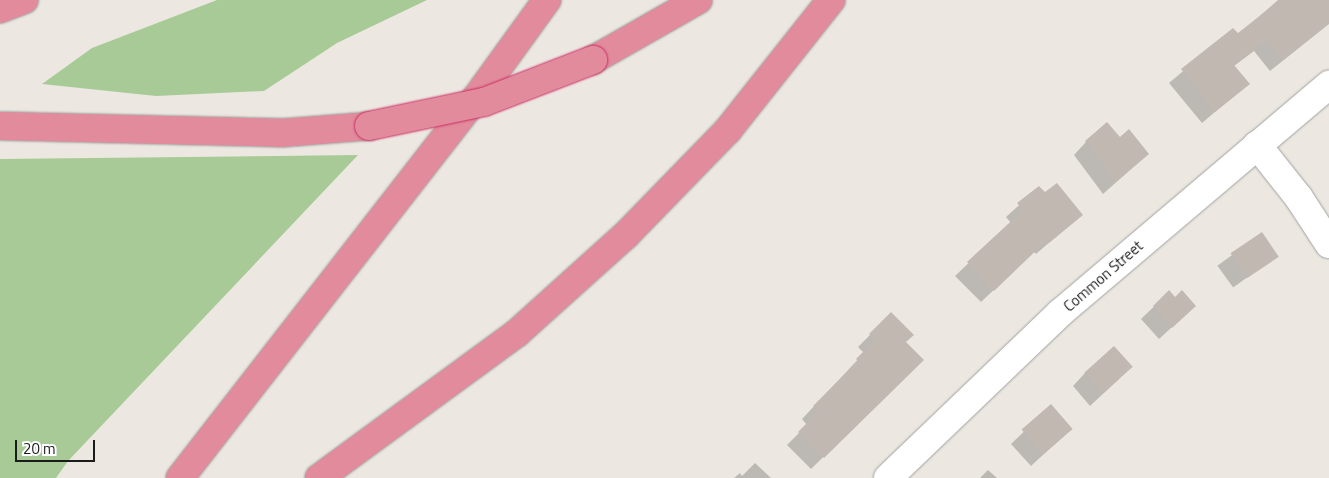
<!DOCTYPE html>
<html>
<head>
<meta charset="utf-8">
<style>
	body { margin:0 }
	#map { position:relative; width:1329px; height:478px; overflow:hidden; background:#ece8e1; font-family:"Titillium Web",sans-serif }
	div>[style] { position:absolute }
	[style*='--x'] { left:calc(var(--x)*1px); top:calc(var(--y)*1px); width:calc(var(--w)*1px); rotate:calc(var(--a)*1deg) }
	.forest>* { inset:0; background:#a7ca97 }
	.shadow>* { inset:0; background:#0003; transform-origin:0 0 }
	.building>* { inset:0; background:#c0b8b1; transform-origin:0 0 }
	.roads { filter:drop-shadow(0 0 1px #a2a2a2) drop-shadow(0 0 1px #a2a2a2) }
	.minor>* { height:28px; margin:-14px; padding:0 14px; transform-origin:14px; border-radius:14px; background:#fff }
	.highway>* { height:28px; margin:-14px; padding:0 14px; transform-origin:14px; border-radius:14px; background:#e18b9c }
	.bridges { filter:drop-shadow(0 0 1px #cd2b65) drop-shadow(0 0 1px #cd2b65) }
	.highway-bridge>* { height:28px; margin:-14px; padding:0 14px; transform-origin:14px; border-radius:14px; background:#e18b9c }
	span { translate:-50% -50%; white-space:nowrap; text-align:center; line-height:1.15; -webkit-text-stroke:4.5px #fff; paint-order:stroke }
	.street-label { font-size:15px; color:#1b1b1b }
	.scale { position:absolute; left:15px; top:440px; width:80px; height:22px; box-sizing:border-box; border:2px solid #1b1b1b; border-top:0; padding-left:6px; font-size:15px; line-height:18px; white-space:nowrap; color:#1b1b1b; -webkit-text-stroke:4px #fff; paint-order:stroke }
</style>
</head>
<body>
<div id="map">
	<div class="forest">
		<div style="clip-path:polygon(217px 0,427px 0,337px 43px,264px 91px,156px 96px,42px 84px,92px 48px)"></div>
		<div style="clip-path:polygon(358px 155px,68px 461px,56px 478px,0 478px,0 159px)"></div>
	</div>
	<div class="shadow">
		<div style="clip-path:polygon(1278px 0,1329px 0,1329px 24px,1270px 71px,1254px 51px,1234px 66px,1248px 84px,1202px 123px,1169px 83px,1233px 29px,1238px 35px)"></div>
		<div style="clip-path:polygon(1120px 139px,1148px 154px,1103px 194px,1074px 155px,1086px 142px)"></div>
		<div style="clip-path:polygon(1039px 187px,1045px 194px,1081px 215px,1036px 254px,1034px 252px,981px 302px,955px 276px,1011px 223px,1006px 217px)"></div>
		<div style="left:1261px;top:234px;width:27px;height:54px;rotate:54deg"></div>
		<div style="clip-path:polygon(1169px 292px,1182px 318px,1159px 339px,1141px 319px)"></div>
		<div style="clip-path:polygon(891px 314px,904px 342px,922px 360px,811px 469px,787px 445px,807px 425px,802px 419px,864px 353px,858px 347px)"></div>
		<div style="clip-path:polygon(1085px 373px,1119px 379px,1090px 406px,1073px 386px)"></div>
		<div style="clip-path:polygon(1051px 406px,1058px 441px,1031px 466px,1011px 444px)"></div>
		<div style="clip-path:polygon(755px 463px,771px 478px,734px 478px,740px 473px,742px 476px)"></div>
		<div style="clip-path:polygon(988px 470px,997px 478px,980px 478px)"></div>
	</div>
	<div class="building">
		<div style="clip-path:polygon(1280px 0,1329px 0,1329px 23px,1283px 60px,1267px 39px,1234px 65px,1250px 84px,1215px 112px,1181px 69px,1233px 28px,1238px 33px)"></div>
		<div style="clip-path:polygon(1107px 122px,1120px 137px,1129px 129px,1149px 154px,1116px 182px,1085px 141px)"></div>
		<div style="clip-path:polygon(1057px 183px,1083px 215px,1049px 243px,1047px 240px,994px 291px,967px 262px,1023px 210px,1017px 203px,1039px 186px,1045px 192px)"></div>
		<div style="left:1262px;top:232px;width:30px;height:38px;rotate:56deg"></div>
		<div style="clip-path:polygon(1169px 290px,1175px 297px,1182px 290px,1196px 306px,1172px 328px,1153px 306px)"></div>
		<div style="clip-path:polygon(891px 312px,914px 335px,906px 342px,924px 360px,824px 458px,798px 432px,819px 411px,813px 406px,858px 361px,856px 359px,875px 340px,869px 334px)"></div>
		<div style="left:1114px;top:346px;width:28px;height:40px;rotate:48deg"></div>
		<div style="left:1051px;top:404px;width:33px;height:39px;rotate:49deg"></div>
	</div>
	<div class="roads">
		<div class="minor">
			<div style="--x:1257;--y:145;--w:68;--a:51.6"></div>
			<div style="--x:1299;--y:198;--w:55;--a:56.9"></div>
			<div style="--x:888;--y:478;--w:238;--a:-43.8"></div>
			<div style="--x:1060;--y:313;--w:353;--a:-40.3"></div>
		</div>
		<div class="highway">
			<div style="--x:0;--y:9;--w:26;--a:-21"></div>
			<div style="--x:593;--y:60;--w:121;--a:-29.7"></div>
			<div style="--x:0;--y:126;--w:281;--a:1.4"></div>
			<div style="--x:281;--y:133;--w:88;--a:-4.5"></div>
			<div style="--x:180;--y:478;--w:482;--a:-52.1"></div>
			<div style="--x:476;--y:98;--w:121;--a:-54.1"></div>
			<div style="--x:319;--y:478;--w:245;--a:-36.2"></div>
			<div style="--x:517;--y:333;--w:147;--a:-42"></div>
			<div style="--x:626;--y:235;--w:146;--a:-45.8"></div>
			<div style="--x:728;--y:130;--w:166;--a:-51.6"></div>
		</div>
	</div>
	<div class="bridges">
		<div class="highway-bridge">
			<div style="--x:369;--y:126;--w:117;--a:-11.8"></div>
			<div style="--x:484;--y:102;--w:117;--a:-21.1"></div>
		</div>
	</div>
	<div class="street-label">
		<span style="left:1103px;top:276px;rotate:-41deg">Common Street</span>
	</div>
	<div class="scale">20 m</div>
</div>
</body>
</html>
